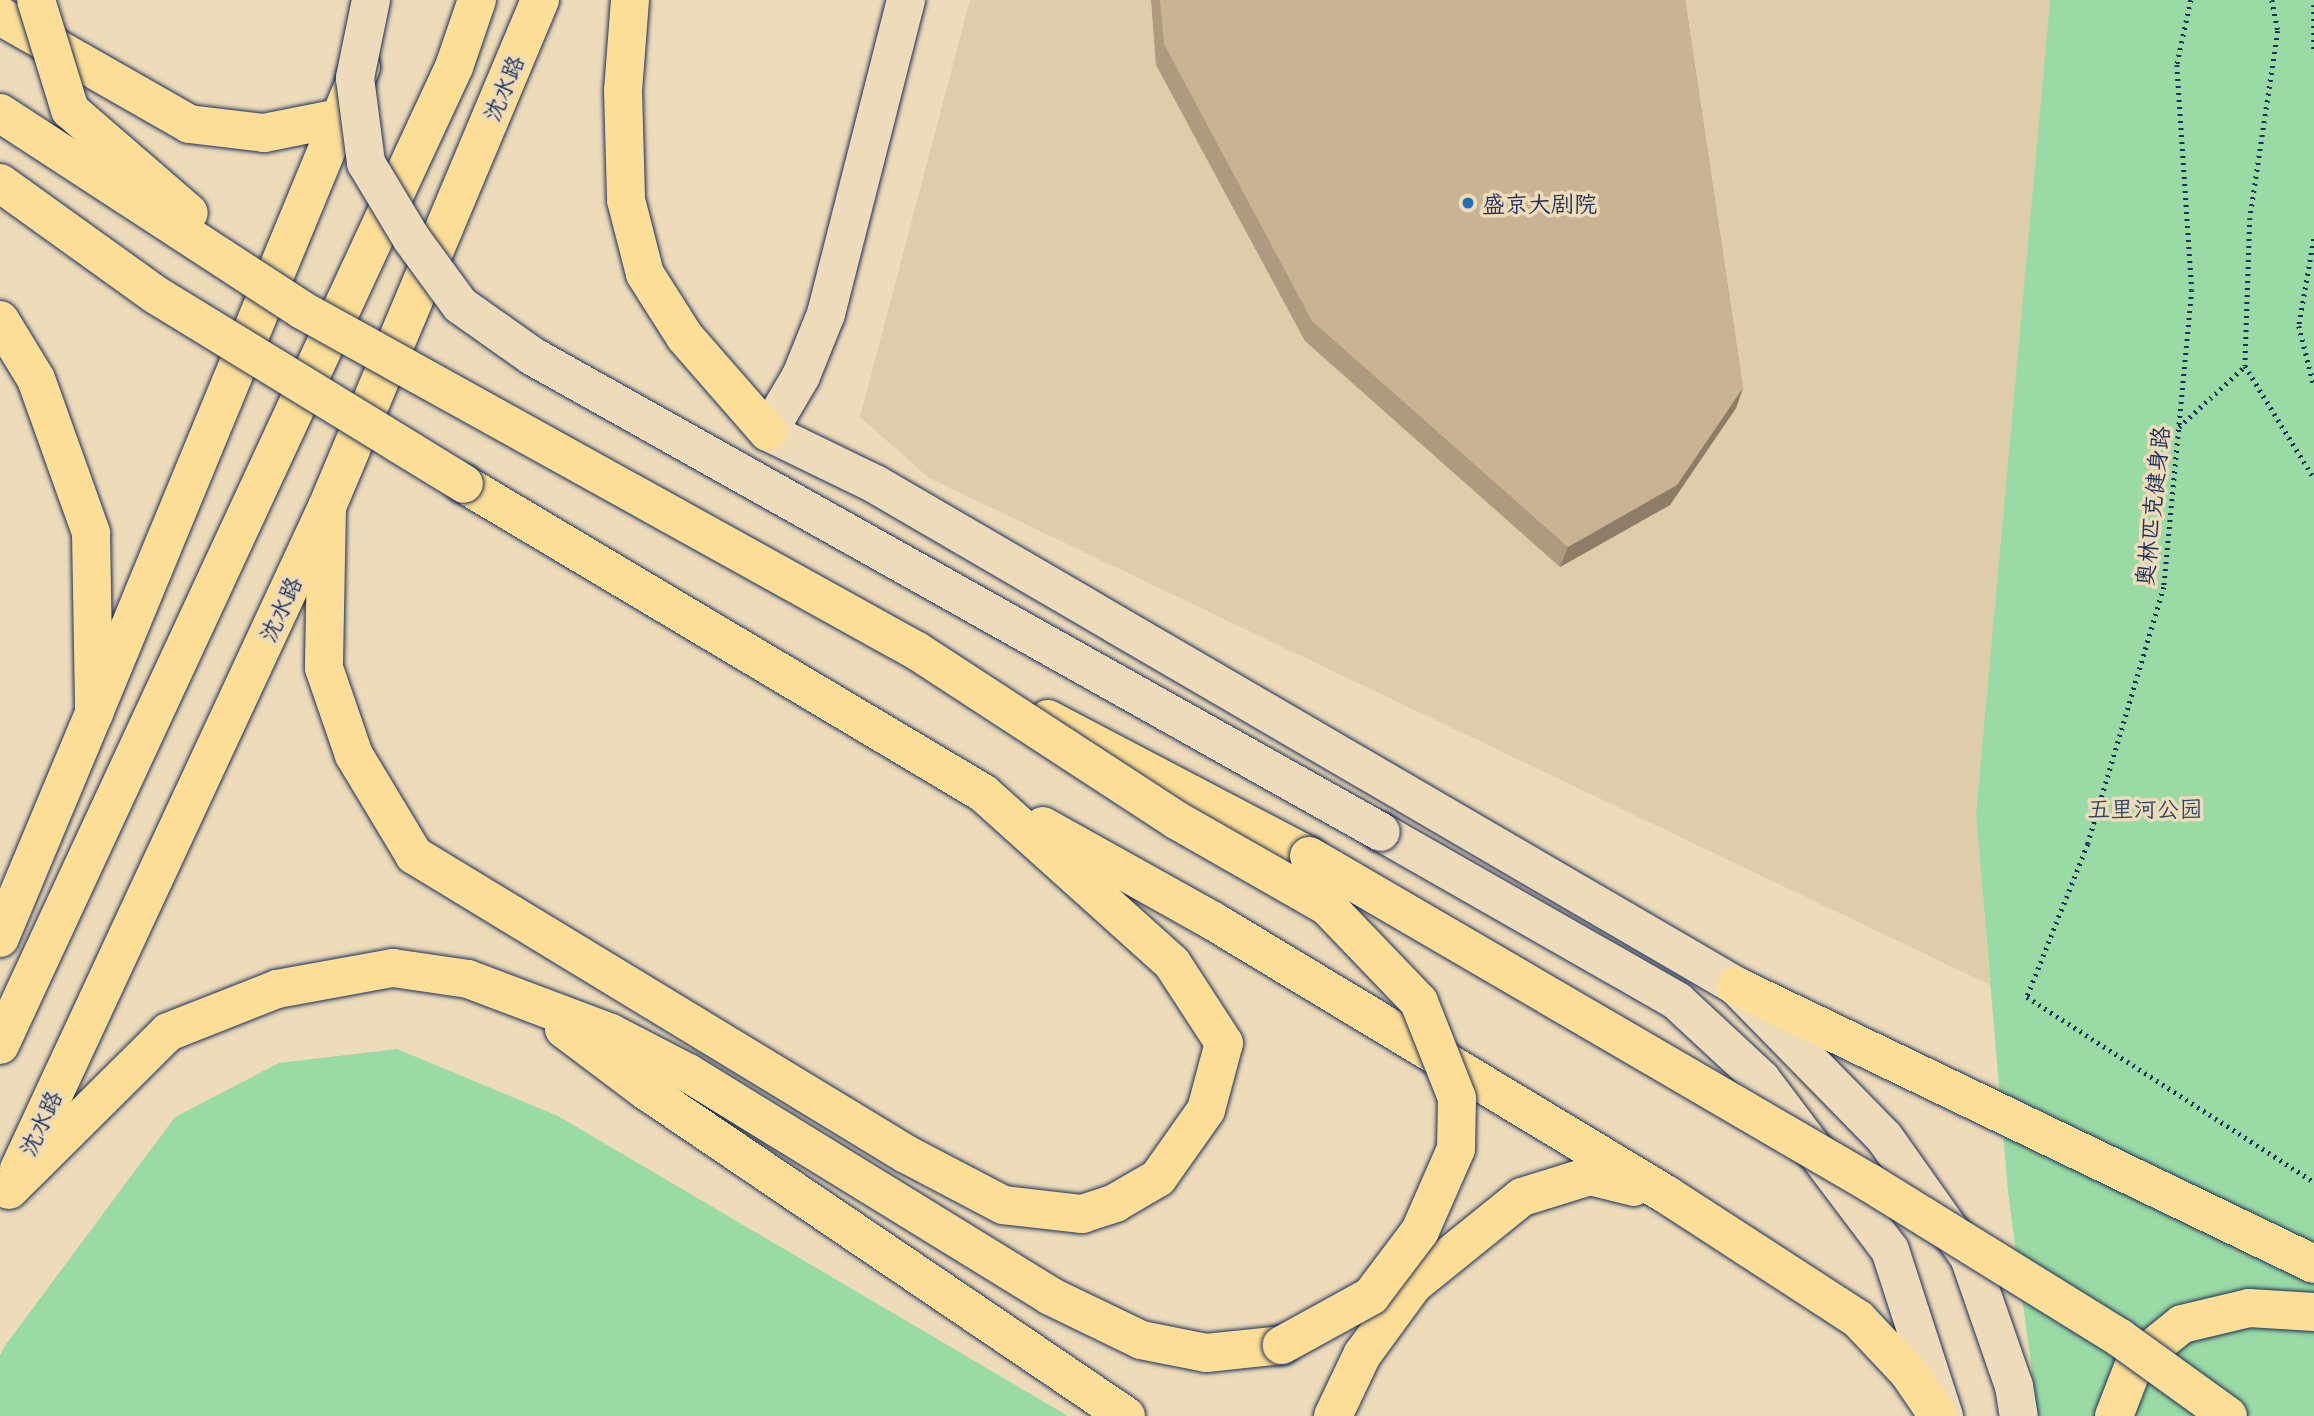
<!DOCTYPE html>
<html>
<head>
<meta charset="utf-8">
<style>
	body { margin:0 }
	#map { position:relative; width:2314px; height:1416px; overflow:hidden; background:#eddbb9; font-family:"Playpen Sans","LXGW WenKai TC",sans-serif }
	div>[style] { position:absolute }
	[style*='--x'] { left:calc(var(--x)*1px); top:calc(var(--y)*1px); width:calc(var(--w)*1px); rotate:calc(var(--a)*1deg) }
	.built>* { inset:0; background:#deccab }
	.green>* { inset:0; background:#9adaa4 }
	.path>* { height:4.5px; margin-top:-2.25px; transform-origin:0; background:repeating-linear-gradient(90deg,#1b2f5e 0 2px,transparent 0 7px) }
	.roads { filter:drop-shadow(0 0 2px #1b2f5e) drop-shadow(0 0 2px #1b2f5e) }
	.secondary>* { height:38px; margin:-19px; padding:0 19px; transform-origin:19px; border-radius:19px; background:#eddbb9 }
	.highway>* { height:38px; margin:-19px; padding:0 19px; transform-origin:19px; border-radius:19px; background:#fdde96 }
	.bridges { filter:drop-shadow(0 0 2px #1b2f5e) drop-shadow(0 0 2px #1b2f5e) }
	.secondary-bridge>* { height:38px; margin:-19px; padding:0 19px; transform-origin:19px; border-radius:19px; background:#eddbb9 }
	.highway-bridge>* { height:38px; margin:-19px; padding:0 19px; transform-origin:19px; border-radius:19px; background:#fdde96 }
	.wall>* { inset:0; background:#ae9a7e }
	.shaded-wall>* { inset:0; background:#8d7d66 }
	.building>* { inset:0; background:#cab392 }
	.dots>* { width:19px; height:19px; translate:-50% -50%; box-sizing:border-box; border:4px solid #eddbb9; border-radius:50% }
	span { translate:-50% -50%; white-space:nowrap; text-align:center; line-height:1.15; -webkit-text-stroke:7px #eddbb9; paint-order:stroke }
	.street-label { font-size:23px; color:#1b2f5e }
	.poi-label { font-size:23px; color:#1b2f5e }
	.left { translate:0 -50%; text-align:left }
	.park-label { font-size:23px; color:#2e4968 }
</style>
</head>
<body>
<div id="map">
	<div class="built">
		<div style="clip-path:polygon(970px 0,2050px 0,1976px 812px,1990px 985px,929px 478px,860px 417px)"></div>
	</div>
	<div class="green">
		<div style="clip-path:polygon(2050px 0,2314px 0,2314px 1416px,2038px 1416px,2008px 1192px,1976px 813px)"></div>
		<div style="clip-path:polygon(397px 1049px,558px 1116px,1068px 1416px,0 1416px,0 1355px,4px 1347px,175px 1117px,279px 1063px)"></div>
	</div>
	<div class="path">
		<div style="--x:2191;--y:0;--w:66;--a:102.2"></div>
		<div style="--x:2177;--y:65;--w:225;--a:86.2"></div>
		<div style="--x:2192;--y:290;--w:298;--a:95.4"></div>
		<div style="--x:2164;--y:587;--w:268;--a:106.5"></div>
		<div style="--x:2088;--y:844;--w:165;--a:111.7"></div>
		<div style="--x:2027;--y:997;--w:341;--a:32.8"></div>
		<div style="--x:2272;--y:0;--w:32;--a:79"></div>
		<div style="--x:2278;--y:31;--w:189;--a:98.5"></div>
		<div style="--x:2250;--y:218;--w:148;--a:91.9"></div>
		<div style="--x:2245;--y:366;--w:132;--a:58.4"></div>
		<div style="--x:2314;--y:5;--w:48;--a:90"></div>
		<div style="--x:2314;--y:239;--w:88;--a:99.8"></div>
		<div style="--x:2299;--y:326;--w:62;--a:76"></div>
		<div style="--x:2179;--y:427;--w:90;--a:-42.7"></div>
	</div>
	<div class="roads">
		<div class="secondary">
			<div style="--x:906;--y:0;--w:324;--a:104.3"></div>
			<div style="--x:826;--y:314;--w:67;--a:112"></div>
			<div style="--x:801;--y:376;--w:65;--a:120.5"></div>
			<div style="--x:768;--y:432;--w:119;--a:25.9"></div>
			<div style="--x:875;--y:484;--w:997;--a:30.24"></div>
			<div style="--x:1736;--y:986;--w:211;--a:45.6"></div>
			<div style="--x:1884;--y:1137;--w:147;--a:54.7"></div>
			<div style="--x:1969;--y:1257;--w:137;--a:70.8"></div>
			<div style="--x:2014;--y:1386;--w:30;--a:81"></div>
			<div style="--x:1381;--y:832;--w:341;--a:29.7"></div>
			<div style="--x:1677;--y:1001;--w:115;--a:42.9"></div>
			<div style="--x:1761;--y:1079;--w:214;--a:53"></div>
			<div style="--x:1890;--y:1250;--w:175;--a:72"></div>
		</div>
		<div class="highway">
			<div style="--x:630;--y:0;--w:90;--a:94.4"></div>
			<div style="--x:623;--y:90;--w:110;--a:88.4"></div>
			<div style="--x:626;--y:200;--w:76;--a:75.6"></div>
			<div style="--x:645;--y:274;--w:75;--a:57.6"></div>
			<div style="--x:685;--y:337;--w:126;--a:48.9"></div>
			<div style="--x:0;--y:16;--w:218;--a:29.7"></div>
			<div style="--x:189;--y:124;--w:76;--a:6.8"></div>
			<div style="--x:264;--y:133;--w:76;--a:-11.3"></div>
			<div style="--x:0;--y:320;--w:69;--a:58.6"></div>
			<div style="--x:36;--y:379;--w:164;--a:70.3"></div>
			<div style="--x:91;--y:533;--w:180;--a:89"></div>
			<div style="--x:94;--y:713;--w:244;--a:112.7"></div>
			<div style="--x:327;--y:507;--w:161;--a:91.1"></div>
			<div style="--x:324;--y:668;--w:92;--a:71"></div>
			<div style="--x:354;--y:755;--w:117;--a:59"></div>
			<div style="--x:414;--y:855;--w:576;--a:31.29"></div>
			<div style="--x:906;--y:1154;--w:110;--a:27.7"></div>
			<div style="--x:1003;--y:1205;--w:80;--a:6.5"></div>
			<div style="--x:1082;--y:1214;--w:35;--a:-18"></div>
			<div style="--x:1115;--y:1203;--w:50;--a:-30.2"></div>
			<div style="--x:1158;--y:1178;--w:83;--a:-54.8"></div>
			<div style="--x:1206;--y:1110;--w:69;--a:-75"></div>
			<div style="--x:1224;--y:1043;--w:95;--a:-123"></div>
			<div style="--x:1172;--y:963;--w:254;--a:-138"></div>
			<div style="--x:983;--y:793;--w:604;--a:-149.23"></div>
			<div style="--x:94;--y:713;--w:699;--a:-67.54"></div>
			<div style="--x:1048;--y:719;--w:295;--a:27.7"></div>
			<div style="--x:1043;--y:826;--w:195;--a:29.2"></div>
			<div style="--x:1213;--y:921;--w:530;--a:31.11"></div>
			<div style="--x:1667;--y:1195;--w:228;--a:33"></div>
			<div style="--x:1858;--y:1319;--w:73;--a:46.7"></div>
			<div style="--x:1908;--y:1372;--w:53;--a:55.7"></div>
			<div style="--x:1736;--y:986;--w:641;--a:25.69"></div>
			<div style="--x:564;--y:1029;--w:101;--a:37"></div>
			<div style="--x:645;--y:1090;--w:581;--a:34.13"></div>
			<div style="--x:0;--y:1045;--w:1078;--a:-65.1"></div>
			<div style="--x:454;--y:67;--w:71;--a:-71.1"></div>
			<div style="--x:19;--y:1169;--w:730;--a:-65.05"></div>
			<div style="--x:327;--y:507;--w:550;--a:-67.21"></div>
			<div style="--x:9;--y:1190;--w:224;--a:-44.8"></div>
			<div style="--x:168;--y:1032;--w:117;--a:-21.5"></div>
			<div style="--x:277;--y:989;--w:118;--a:-10.3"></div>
			<div style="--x:393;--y:968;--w:76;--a:8.3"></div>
			<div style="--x:468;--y:979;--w:153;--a:20.7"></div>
			<div style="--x:611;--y:1033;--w:87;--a:27.5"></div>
			<div style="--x:688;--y:1073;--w:425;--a:31.6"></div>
			<div style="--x:1050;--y:1296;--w:101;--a:25.8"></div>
			<div style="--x:1141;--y:1340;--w:66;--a:11.3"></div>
			<div style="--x:1206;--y:1353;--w:76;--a:-6"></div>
			<div style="--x:1333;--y:1416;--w:68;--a:-64.6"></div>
			<div style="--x:1362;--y:1355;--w:87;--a:-53.9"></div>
			<div style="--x:1413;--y:1285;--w:140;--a:-38.9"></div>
			<div style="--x:1522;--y:1197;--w:71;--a:-17.2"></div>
			<div style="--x:1590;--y:1176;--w:45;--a:14"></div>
			<div style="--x:2114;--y:1416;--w:58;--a:-68.7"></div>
			<div style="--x:2135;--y:1362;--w:60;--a:-39"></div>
			<div style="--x:2182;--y:1324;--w:69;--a:-13.4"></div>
			<div style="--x:2249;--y:1308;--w:65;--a:3.5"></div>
		</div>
	</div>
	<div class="bridges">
		<div class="secondary-bridge">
			<div style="--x:371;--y:0;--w:80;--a:101.6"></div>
			<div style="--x:355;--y:78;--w:86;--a:82.6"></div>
			<div style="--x:366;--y:163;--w:87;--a:59"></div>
			<div style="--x:411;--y:238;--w:83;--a:53.8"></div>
			<div style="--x:460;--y:305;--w:88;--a:35.3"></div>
			<div style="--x:532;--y:356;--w:973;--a:29.28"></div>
		</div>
		<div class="highway-bridge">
			<div style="--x:36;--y:0;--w:115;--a:72.8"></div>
			<div style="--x:70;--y:110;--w:157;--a:40.9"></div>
			<div style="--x:0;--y:113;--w:361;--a:33.1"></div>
			<div style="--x:302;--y:310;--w:703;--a:29.01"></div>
			<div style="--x:917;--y:651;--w:309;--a:33.1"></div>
			<div style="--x:1176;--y:820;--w:174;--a:29.7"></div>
			<div style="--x:1327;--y:906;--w:133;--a:46.2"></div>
			<div style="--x:1419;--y:1002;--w:103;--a:68.4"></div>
			<div style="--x:1457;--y:1098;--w:51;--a:91.1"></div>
			<div style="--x:1456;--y:1149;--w:90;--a:113.7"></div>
			<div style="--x:1420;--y:1231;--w:81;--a:127"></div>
			<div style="--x:1371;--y:1296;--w:102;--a:151.2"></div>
			<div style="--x:0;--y:183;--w:192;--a:35.7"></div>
			<div style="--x:156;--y:295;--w:361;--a:31.5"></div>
			<div style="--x:1309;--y:856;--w:649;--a:30.24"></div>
			<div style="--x:1870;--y:1183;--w:294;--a:31.8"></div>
			<div style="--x:2120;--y:1338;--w:133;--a:35.8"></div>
		</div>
	</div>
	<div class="wall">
		<div style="clip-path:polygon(1151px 0,1685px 0,1743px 388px,1736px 408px,1670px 505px,1560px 567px,1305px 341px,1156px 65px)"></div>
	</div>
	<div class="shaded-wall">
		<div style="clip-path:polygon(1743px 388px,1736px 408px,1670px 505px,1560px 567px,1568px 547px)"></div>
	</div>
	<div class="building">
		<div style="clip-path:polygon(1160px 0,1685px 0,1743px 388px,1677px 485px,1568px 547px,1312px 321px,1164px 44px)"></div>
	</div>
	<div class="dots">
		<div style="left:1468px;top:203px;background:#1f6fb2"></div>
	</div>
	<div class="street-label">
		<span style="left:503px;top:88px;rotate:-67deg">沈水路</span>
		<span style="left:2152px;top:506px;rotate:-84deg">奥林匹克健身路</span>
		<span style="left:280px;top:609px;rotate:-65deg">沈水路</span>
		<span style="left:40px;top:1123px;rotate:-65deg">沈水路</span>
	</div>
	<div class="poi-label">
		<span class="left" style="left:1482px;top:203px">盛京大剧院</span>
	</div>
	<div class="park-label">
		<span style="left:2145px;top:808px">五里河公园</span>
	</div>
</div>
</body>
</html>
